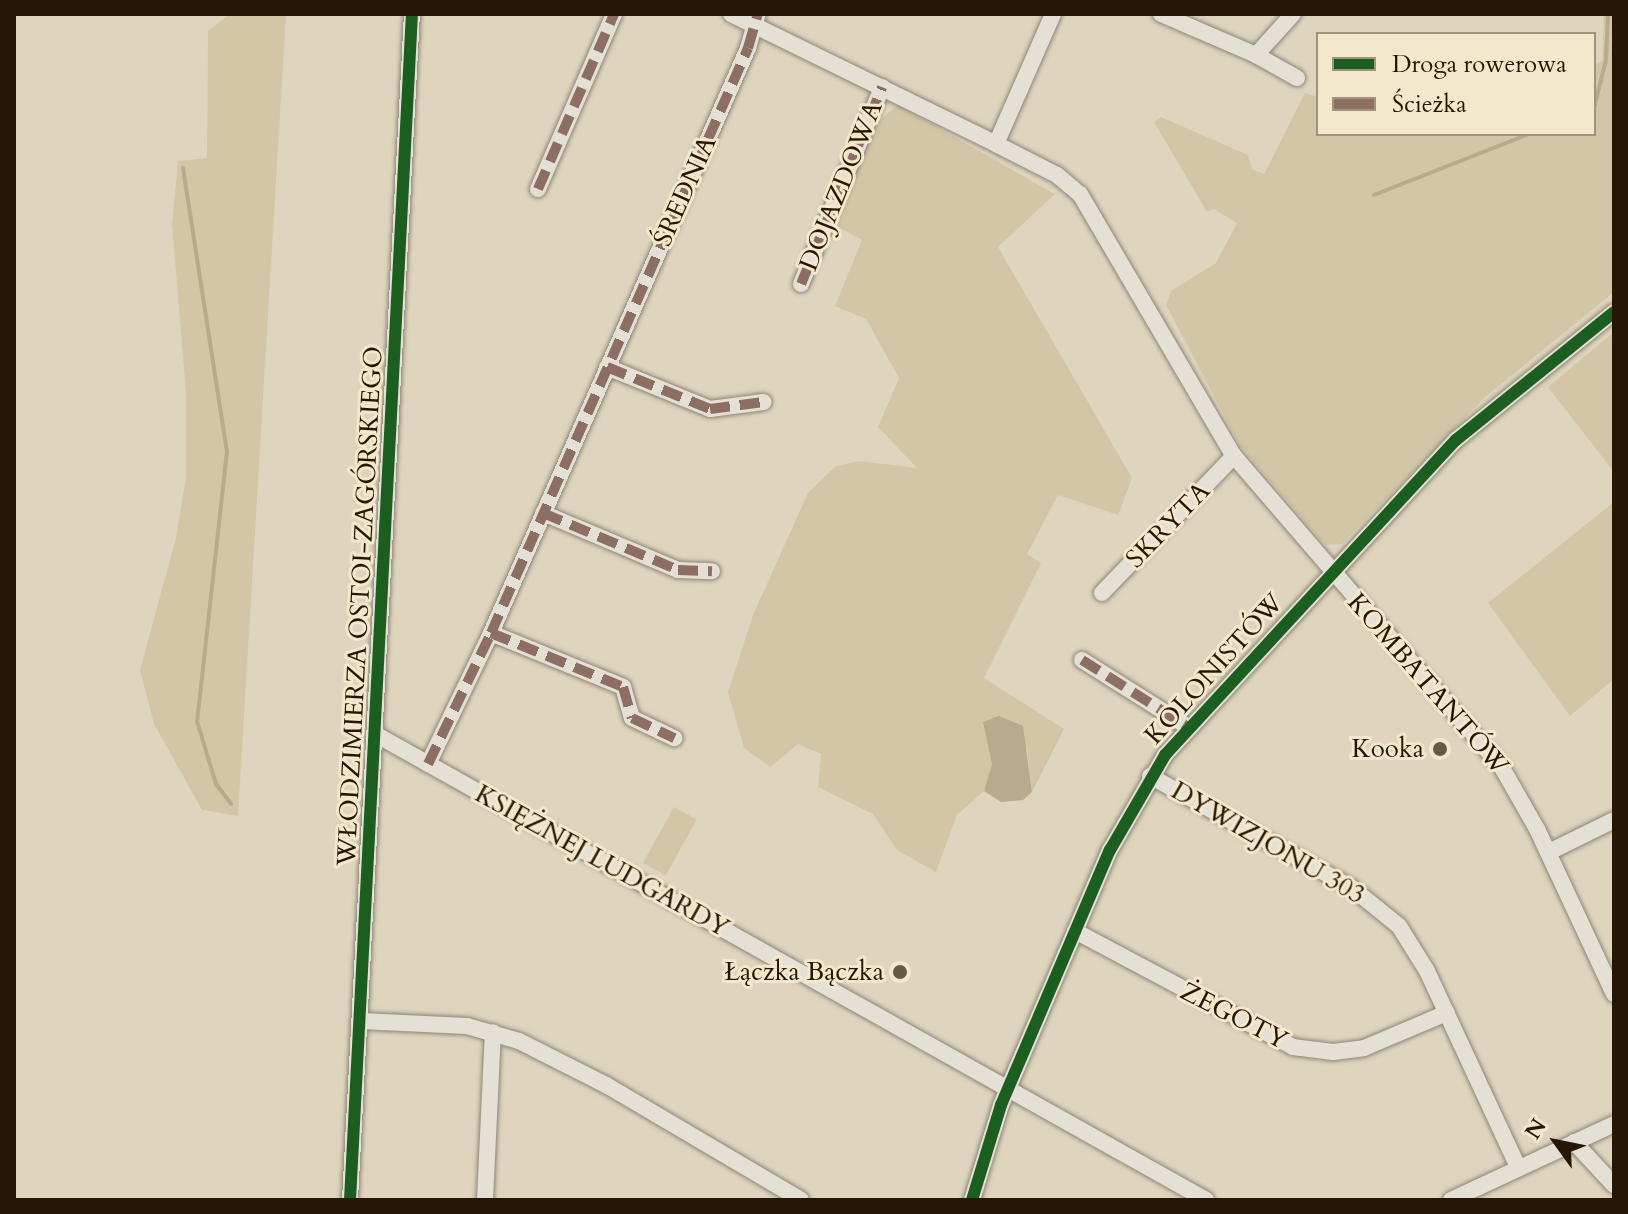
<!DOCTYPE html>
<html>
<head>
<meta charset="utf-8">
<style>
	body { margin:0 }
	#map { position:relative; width:1628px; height:1214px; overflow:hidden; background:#dfd5be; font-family:Cardo,serif }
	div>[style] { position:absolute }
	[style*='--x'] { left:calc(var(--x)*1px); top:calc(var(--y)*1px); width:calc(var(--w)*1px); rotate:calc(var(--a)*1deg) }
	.green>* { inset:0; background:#d3c6a7; transform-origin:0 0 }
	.water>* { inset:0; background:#b8aa8c }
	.stream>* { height:4px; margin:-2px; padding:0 2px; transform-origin:2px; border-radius:2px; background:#b8aa8c }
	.roads { filter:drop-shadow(0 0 2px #8d8677) drop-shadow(0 0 2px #8d8677) }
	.street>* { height:16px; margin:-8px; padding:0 8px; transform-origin:8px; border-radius:8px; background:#e5e0d5 }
	.quiet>* { height:10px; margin-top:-5px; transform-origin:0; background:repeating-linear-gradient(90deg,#8d6e63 0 20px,transparent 0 30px) }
	.cycleway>* { height:12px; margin:-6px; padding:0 6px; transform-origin:6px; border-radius:6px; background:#1b5e20 }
	.dots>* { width:22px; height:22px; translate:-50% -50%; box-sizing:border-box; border:4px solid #f3e8cc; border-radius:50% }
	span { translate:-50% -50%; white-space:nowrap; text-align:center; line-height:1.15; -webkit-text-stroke:6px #f3e8cc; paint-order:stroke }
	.street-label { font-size:26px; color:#251605 }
	.poi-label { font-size:26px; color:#251605 }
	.right { translate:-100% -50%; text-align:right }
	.frame { position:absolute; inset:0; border:16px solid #251605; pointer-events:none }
	.legend { position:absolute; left:1316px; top:32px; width:280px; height:104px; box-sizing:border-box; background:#f3e8cc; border:2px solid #a1947c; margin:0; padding:10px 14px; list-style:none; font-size:24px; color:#251605 }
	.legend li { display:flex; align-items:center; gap:16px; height:40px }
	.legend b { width:40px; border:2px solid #a1947c }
	.north { position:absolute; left:1516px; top:1102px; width:80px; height:80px; -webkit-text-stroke:6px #f3e8cc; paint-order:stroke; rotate:303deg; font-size:22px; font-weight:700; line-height:32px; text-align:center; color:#251605 }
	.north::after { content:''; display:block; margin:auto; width:28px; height:36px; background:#251605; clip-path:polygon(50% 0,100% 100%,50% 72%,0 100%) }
</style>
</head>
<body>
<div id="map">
	<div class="green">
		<div style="clip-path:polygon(230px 14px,286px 14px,238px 816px,202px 810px,154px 724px,140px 670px,176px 538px,186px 477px,186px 393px,172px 224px,178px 161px,207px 158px,208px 31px)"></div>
		<div style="clip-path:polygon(1604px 14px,1614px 14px,1614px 292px,1485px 397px,1342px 544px,1325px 545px,1241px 447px,1166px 305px,1171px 291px,1216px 263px,1237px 223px,1214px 209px,1207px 212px,1154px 122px,1161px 117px,1248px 155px,1252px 169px,1264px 174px,1305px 93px,1318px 97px,1318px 134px,1594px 134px,1594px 65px,1602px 61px)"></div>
		<div style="clip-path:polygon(898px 105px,1055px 194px,998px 247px,1132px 478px,1118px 515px,1058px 495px,1027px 554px,1041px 563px,984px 678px,1064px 729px,1032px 792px,1027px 748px,992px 764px,984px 791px,957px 815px,936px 872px,897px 850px,873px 814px,818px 787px,821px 754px,798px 744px,770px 767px,744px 748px,728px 692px,753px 615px,808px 493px,836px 466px,859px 461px,917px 468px,878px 427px,899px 378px,866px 319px,835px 306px,862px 240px,835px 225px,875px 124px)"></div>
		<div style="clip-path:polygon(1614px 332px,1614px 472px,1548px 387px)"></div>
		<div style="clip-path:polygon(1614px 502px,1614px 679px,1570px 716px,1488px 603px)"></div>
		<div style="left:674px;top:807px;width:26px;height:64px;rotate:29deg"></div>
	</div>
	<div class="water">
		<div style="clip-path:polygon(999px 716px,1023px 726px,1032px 792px,1023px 800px,1001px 802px,984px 791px,992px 764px,983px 722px)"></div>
	</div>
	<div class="stream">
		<div style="--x:1594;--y:108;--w:49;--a:-76"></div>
		<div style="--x:1606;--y:60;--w:46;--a:-87.5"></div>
		<div style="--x:183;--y:168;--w:286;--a:81.2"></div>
		<div style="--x:227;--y:451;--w:272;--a:96.3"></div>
		<div style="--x:197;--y:721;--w:66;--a:73.2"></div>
		<div style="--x:216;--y:784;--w:25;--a:53"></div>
		<div style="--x:1374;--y:195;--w:167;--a:-21.5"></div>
	</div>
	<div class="roads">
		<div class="street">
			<div style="--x:731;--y:14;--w:295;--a:26.1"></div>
			<div style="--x:996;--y:144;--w:142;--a:-66.3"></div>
			<div style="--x:1161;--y:14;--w:103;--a:23.3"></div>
			<div style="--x:1256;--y:55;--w:55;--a:-47.9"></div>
			<div style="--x:1256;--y:55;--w:47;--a:29.3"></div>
			<div style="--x:996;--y:144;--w:68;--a:26.9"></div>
			<div style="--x:1057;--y:175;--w:30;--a:40"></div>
			<div style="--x:1080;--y:194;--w:304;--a:59.6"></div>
			<div style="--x:1234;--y:456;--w:409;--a:49.3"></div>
			<div style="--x:1501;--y:766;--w:73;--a:60.3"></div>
			<div style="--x:1537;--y:829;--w:182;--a:65"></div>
			<div style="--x:538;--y:189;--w:191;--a:-66.5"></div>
			<div style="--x:801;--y:284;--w:213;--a:-67.6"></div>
			<div style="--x:607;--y:367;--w:111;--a:22.2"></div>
			<div style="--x:710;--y:409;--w:54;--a:-7.4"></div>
			<div style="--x:543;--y:513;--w:147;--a:22.9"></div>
			<div style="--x:678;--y:570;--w:34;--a:2"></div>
			<div style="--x:1102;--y:593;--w:190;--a:-46.1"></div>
			<div style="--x:491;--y:633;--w:143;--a:22.2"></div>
			<div style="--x:623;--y:687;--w:32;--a:74"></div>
			<div style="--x:632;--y:718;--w:47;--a:25.5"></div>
			<div style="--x:1082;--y:660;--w:125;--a:32.3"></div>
			<div style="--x:375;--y:734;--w:953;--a:29.28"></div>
			<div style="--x:428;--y:764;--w:145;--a:-64.3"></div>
			<div style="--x:491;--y:633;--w:639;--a:-66.28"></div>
			<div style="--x:748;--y:48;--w:35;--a:-74"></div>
			<div style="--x:1150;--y:776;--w:231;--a:29"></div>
			<div style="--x:1352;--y:888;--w:60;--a:39"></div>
			<div style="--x:1399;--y:926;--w:53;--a:58.1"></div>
			<div style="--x:1427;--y:971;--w:216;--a:65.1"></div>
			<div style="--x:1549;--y:852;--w:72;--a:-26.2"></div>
			<div style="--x:1075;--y:931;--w:247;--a:28"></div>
			<div style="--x:1293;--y:1047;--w:40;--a:7.1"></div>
			<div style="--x:1333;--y:1052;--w:31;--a:-7"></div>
			<div style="--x:1364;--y:1048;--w:90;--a:-22.9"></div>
			<div style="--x:361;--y:1021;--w:106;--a:2.7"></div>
			<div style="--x:467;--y:1026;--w:54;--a:16.1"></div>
			<div style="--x:519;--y:1041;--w:97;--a:26.8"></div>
			<div style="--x:606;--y:1085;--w:226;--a:30.5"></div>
			<div style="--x:1574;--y:1142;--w:59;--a:47.1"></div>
			<div style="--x:350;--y:1200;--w:1188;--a:-87.01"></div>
			<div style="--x:485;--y:1200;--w:168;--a:-87.3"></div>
			<div style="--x:972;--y:1200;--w:99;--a:-73"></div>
			<div style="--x:1001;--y:1105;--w:277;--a:-66.9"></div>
			<div style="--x:1110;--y:850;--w:110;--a:-59.9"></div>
			<div style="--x:1165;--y:755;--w:429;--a:-47.3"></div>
			<div style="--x:1456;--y:440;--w:203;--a:-39"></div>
			<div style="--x:1451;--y:1200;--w:180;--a:-25"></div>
		</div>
	</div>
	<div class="quiet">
		<div style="--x:538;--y:189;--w:191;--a:-66.5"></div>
		<div style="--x:801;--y:284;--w:213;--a:-67.6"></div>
		<div style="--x:607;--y:367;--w:111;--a:22.2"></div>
		<div style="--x:710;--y:409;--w:54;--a:-7.4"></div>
		<div style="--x:543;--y:513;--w:147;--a:22.9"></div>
		<div style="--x:678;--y:570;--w:34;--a:2"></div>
		<div style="--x:491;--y:633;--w:143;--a:22.2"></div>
		<div style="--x:623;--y:687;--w:32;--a:74"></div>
		<div style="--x:632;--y:718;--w:47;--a:25.5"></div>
		<div style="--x:1082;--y:660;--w:125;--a:32.3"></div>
		<div style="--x:428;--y:764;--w:145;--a:-64.3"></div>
		<div style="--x:491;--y:633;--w:639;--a:-66.28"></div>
		<div style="--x:748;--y:48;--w:35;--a:-74"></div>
	</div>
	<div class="cycleway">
		<div style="--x:350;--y:1200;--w:1188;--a:-87.01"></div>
		<div style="--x:972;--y:1200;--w:99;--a:-73"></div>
		<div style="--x:1001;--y:1105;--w:277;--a:-66.9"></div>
		<div style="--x:1110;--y:850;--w:110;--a:-59.9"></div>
		<div style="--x:1165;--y:755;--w:429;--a:-47.3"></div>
		<div style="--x:1456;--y:440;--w:203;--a:-39"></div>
	</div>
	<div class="dots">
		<div style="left:1440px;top:749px;background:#665946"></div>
		<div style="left:900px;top:972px;background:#665946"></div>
	</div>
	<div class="street-label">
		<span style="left:841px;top:186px;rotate:-68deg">DOJAZDOWA</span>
		<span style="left:685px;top:191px;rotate:-66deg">ŚREDNIA</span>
		<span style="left:1168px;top:525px;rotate:-46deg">SKRYTA</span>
		<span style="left:360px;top:606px;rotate:-87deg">WŁODZIMIERZA OSTOI-ZAGÓRSKIEGO</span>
		<span style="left:1214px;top:669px;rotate:-48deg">KOLONISTÓW</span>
		<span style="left:1428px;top:684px;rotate:49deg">KOMBATANTÓW</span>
		<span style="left:1268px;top:843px;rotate:30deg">DYWIZJONU 303</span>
		<span style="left:602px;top:861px;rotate:29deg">KSIĘŻNEJ LUDGARDY</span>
		<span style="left:1234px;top:1016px;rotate:27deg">ŻEGOTY</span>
	</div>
	<div class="poi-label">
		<span class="right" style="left:1424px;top:749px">Kooka</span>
		<span class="right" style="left:884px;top:972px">Łączka Bączka</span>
	</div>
	<div class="frame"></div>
	<ul class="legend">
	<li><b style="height:10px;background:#1b5e20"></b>Droga rowerowa</li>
	<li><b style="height:10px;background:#8d6e63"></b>Ścieżka</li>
	</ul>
	<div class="north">N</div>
</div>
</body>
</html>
